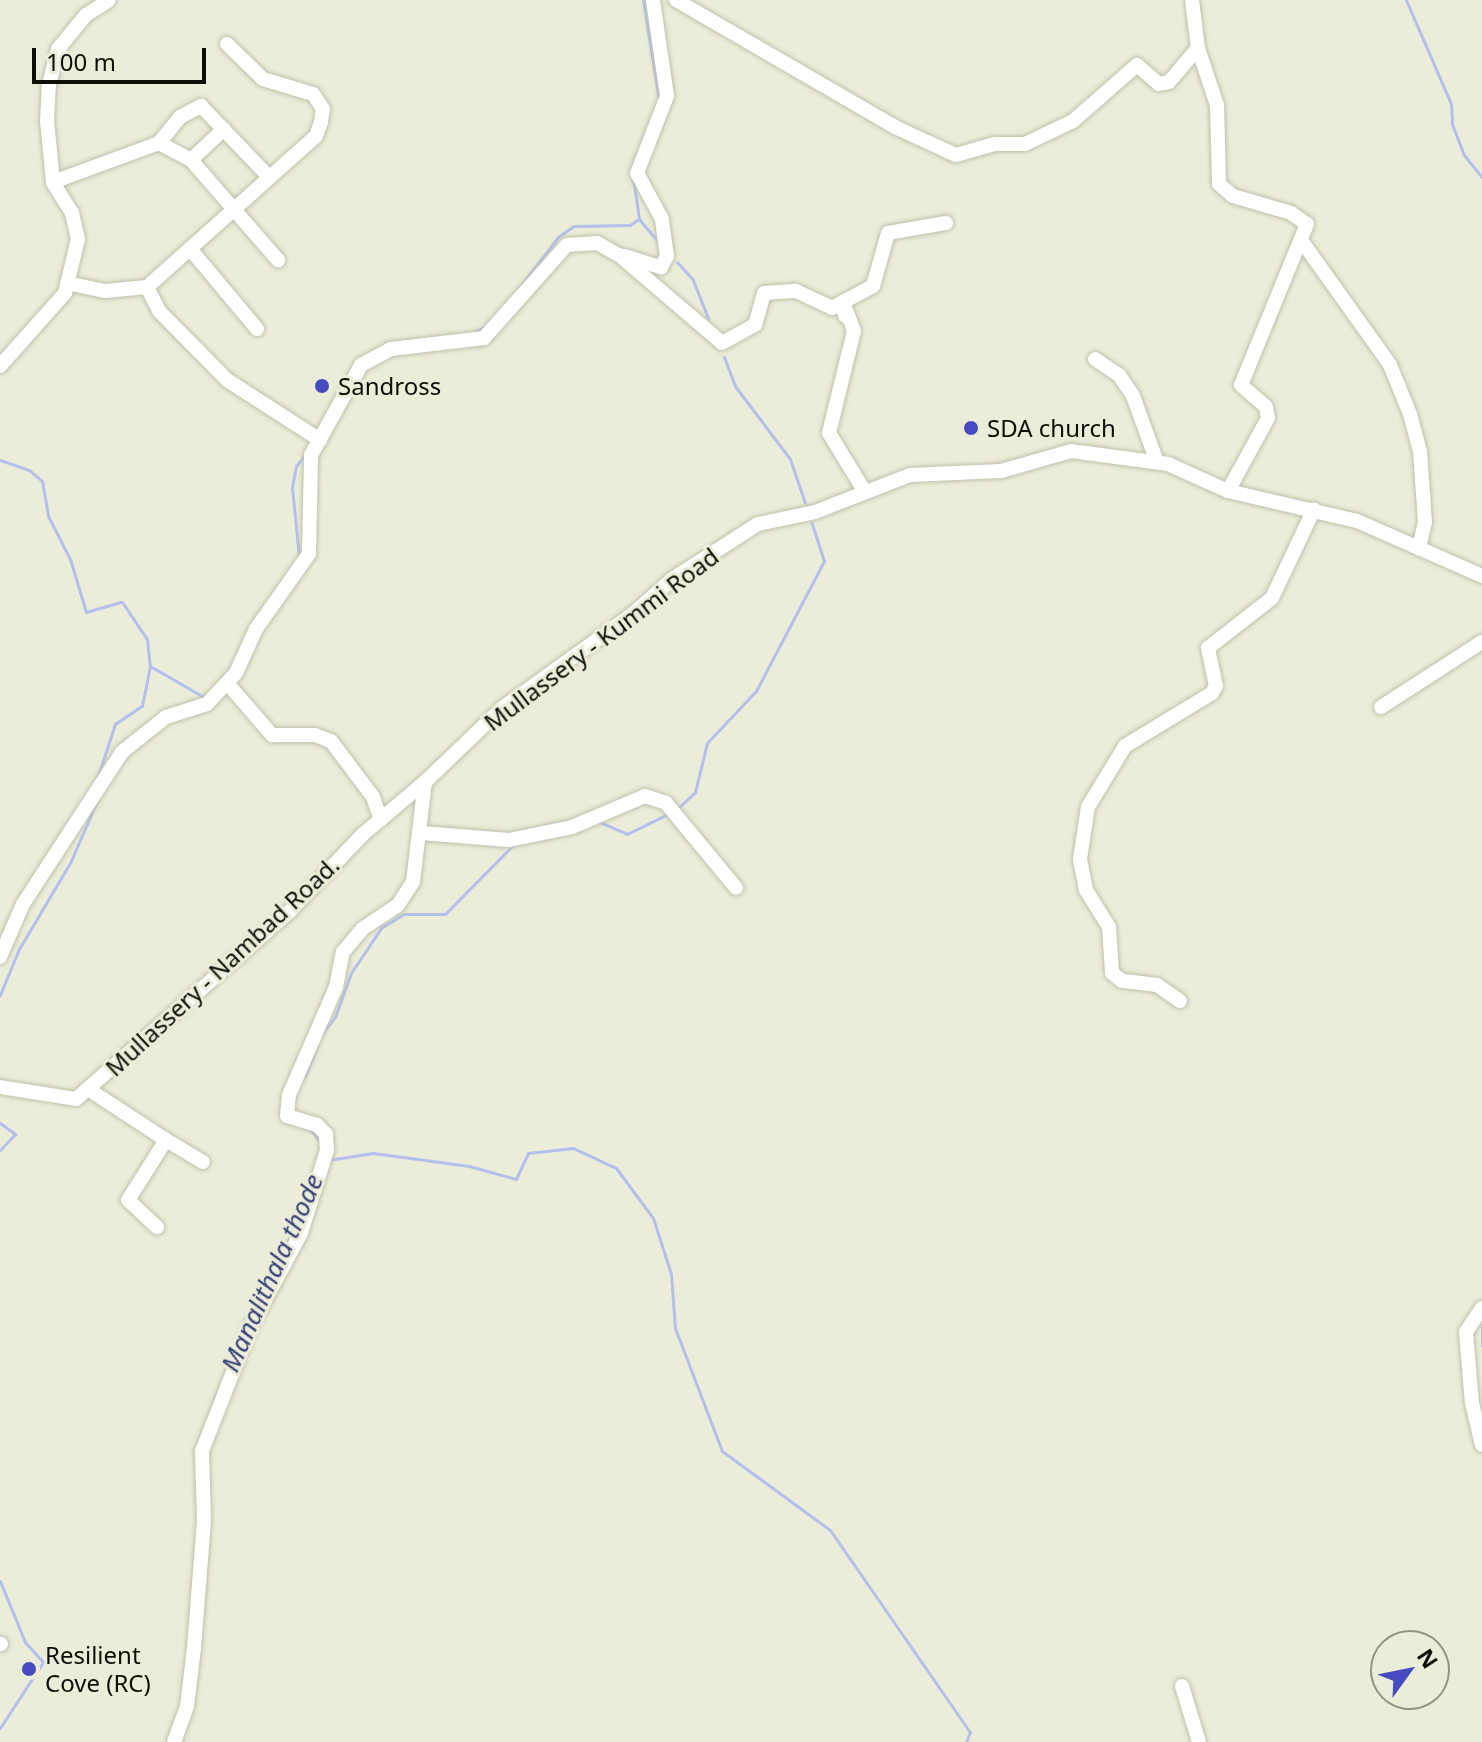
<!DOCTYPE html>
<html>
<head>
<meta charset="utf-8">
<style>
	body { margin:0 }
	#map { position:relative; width:1482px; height:1742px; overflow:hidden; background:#ecedd9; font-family:"Noto Sans",sans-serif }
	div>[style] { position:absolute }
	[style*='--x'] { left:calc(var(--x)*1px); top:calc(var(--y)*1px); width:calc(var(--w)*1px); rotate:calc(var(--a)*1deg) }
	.stream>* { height:3px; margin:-1.5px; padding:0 1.5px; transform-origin:1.5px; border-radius:1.5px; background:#b4bfee }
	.roads { filter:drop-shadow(0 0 2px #c0c1ad) drop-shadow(0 0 2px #c0c1ad) }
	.minor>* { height:14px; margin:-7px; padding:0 7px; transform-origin:7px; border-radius:7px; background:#fff }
	.dots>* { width:22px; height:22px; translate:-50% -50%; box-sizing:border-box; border:4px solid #ecedd9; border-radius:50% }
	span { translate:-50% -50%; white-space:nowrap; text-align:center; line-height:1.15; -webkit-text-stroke:6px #ecedd9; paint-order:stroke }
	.poi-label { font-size:24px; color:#0e0e07 }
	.left { translate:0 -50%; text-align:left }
	.street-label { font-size:24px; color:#0e0e07 }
	.water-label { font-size:26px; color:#38407a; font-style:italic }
	.north { position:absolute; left:1370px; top:1630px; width:80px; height:80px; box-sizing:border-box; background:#ecedd9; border:2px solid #939485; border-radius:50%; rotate:57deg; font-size:22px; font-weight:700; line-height:32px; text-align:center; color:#0e0e07 }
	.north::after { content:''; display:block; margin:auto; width:28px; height:36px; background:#464bc1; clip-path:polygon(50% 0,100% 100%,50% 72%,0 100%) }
	.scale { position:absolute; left:32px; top:48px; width:174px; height:36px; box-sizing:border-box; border:4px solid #0e0e07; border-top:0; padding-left:10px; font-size:24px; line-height:28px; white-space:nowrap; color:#0e0e07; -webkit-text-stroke:6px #ecedd9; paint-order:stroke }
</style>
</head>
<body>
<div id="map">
	<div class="stream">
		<div style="--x:643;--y:0;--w:101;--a:80.9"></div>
		<div style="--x:1406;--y:0;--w:113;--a:66.6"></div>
		<div style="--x:1451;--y:104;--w:20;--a:87"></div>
		<div style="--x:1452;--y:124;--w:33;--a:69"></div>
		<div style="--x:1464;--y:155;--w:28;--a:51"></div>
		<div style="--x:631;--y:170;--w:44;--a:-68.7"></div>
		<div style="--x:639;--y:219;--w:26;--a:50"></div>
		<div style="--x:677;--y:262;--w:24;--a:48"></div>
		<div style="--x:693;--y:280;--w:41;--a:68.5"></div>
		<div style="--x:517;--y:291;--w:68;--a:-52.8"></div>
		<div style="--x:558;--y:237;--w:19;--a:-35"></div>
		<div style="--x:574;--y:226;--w:56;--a:-1"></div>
		<div style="--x:630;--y:225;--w:11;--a:-34"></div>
		<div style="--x:639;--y:219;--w:42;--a:-98.1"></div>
		<div style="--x:471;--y:334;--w:17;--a:-28"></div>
		<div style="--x:724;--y:357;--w:31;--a:69"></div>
		<div style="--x:735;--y:386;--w:91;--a:53"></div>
		<div style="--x:790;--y:459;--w:46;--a:71.2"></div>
		<div style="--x:0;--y:460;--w:31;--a:19"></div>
		<div style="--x:29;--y:470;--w:17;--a:40"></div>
		<div style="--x:42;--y:481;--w:36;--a:80"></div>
		<div style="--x:48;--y:516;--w:48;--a:62.9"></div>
		<div style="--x:70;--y:559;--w:55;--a:73.2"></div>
		<div style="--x:86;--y:612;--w:37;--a:-16"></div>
		<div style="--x:122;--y:602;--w:45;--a:56"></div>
		<div style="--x:147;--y:639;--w:27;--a:84"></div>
		<div style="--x:299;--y:557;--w:70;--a:-95.7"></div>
		<div style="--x:292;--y:487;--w:21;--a:-79"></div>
		<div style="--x:296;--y:466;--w:16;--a:-50"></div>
		<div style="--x:233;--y:665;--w:60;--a:-63.4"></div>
		<div style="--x:98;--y:776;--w:55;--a:-71.9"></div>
		<div style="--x:115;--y:724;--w:32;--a:-34"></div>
		<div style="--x:142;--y:706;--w:41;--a:-78.7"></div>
		<div style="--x:150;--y:666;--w:60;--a:30"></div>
		<div style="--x:202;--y:696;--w:7;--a:-16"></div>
		<div style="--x:677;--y:809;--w:25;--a:-43"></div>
		<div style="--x:695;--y:792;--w:50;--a:-76.2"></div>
		<div style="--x:707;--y:743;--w:71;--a:-46.7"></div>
		<div style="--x:756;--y:691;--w:147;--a:-62.4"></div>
		<div style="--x:824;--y:561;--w:40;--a:-108"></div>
		<div style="--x:597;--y:821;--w:33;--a:23"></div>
		<div style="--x:627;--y:834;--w:48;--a:-26"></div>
		<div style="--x:543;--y:827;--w:32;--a:-14"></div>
		<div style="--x:0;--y:995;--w:50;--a:-67.6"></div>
		<div style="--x:19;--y:949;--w:102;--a:-59.4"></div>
		<div style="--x:71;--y:861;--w:63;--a:-66.7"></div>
		<div style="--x:320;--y:1036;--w:24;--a:-52"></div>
		<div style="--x:335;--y:1017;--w:47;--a:-70"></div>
		<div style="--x:351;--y:973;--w:54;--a:-56.3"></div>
		<div style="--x:381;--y:928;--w:26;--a:-32"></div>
		<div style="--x:403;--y:914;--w:42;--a:0"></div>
		<div style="--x:445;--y:914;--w:97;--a:-45.4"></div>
		<div style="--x:305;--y:1076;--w:31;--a:-68"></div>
		<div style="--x:0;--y:1123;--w:19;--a:36"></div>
		<div style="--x:15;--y:1134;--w:22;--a:133"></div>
		<div style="--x:311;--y:1130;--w:16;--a:52"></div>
		<div style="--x:328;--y:1160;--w:46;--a:-8.8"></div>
		<div style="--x:373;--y:1153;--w:97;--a:7.7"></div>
		<div style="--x:469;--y:1166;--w:49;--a:15.5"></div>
		<div style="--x:516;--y:1179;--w:29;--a:-65"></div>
		<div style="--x:528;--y:1153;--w:45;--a:-6.3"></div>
		<div style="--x:573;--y:1148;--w:47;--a:24.9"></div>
		<div style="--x:616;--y:1168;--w:62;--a:53.5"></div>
		<div style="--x:653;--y:1218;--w:59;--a:72.2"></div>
		<div style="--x:671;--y:1274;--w:54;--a:85.8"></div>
		<div style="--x:675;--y:1328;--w:132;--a:69.1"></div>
		<div style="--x:722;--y:1451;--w:134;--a:36.2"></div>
		<div style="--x:830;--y:1530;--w:246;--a:55.3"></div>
		<div style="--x:970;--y:1732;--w:11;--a:112"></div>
		<div style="--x:286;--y:1246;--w:40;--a:-66.6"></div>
		<div style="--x:1482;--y:1325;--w:21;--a:90"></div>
		<div style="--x:207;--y:1420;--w:29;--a:-70"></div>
		<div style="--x:0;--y:1581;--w:66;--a:67.7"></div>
		<div style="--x:25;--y:1642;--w:27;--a:48"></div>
		<div style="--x:43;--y:1662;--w:79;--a:123.1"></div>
	</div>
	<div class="roads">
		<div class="minor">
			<div style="--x:676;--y:0;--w:255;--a:30.1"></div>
			<div style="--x:897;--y:128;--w:65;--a:24.6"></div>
			<div style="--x:956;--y:155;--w:41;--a:-15.8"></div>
			<div style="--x:995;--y:144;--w:30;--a:0"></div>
			<div style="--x:1025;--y:144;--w:53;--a:-25.6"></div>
			<div style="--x:1073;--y:121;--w:85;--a:-41.2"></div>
			<div style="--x:1137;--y:65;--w:29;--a:41"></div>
			<div style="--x:1159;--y:84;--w:10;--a:-11"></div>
			<div style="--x:1169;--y:82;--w:45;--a:-49.5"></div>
			<div style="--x:1192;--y:0;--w:48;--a:82.9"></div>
			<div style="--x:1198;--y:48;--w:60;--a:71.6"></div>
			<div style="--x:1217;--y:105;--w:79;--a:88.5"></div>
			<div style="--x:1219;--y:184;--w:18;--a:41"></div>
			<div style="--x:1233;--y:196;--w:60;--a:16.3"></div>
			<div style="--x:1291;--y:213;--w:19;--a:35"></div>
			<div style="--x:1307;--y:224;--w:174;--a:112.3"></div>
			<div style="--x:1241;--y:385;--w:33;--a:41"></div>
			<div style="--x:1266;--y:407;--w:11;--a:80"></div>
			<div style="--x:1268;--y:418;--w:83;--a:118.7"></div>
			<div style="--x:227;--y:44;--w:50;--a:44.2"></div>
			<div style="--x:263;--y:79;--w:52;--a:16.7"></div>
			<div style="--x:313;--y:94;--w:18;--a:56"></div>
			<div style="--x:323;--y:109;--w:13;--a:99"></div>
			<div style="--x:321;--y:122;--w:15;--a:110"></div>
			<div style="--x:316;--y:136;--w:227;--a:138.2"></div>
			<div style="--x:147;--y:287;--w:28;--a:63"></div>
			<div style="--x:160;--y:312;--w:95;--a:45.4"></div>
			<div style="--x:227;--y:380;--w:111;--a:32.8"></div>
			<div style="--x:159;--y:143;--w:36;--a:28"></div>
			<div style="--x:191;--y:160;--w:133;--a:49"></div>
			<div style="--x:191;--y:160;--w:45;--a:-43.2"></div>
			<div style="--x:53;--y:182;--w:113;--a:-20.2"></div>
			<div style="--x:159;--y:143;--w:33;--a:-51"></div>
			<div style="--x:180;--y:117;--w:24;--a:-28"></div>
			<div style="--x:201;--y:106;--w:98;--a:46.2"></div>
			<div style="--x:1301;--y:240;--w:153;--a:54.5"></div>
			<div style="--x:1390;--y:365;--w:53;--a:67.8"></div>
			<div style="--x:1410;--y:414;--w:38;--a:75"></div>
			<div style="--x:1420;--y:451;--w:71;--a:86"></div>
			<div style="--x:1425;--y:522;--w:27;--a:103"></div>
			<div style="--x:191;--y:250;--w:103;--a:50.1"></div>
			<div style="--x:624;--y:256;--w:39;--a:17"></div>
			<div style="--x:661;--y:267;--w:13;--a:-61"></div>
			<div style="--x:667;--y:256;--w:37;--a:-98"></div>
			<div style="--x:662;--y:219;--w:52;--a:-118.5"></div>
			<div style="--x:637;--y:173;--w:83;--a:-68.7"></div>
			<div style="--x:667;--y:96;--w:97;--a:-98.3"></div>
			<div style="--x:67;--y:283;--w:39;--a:12"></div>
			<div style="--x:105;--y:291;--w:42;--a:-5.4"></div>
			<div style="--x:845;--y:316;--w:14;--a:-98"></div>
			<div style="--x:843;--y:302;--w:31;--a:69"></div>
			<div style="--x:854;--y:331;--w:105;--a:103.8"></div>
			<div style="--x:829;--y:433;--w:69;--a:58.6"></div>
			<div style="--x:1095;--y:359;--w:29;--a:34"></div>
			<div style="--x:1119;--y:375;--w:25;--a:56"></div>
			<div style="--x:1133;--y:396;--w:70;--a:70"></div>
			<div style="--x:0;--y:366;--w:98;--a:-48.3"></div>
			<div style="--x:65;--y:293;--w:56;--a:-76.5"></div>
			<div style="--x:78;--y:239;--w:27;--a:-103"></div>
			<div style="--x:72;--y:213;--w:36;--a:-122"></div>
			<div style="--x:53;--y:182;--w:61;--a:-95.6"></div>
			<div style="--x:47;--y:121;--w:36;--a:-87"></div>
			<div style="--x:49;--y:85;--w:37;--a:-76"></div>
			<div style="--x:58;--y:49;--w:44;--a:-50.5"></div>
			<div style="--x:86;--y:15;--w:27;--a:-33"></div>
			<div style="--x:227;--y:683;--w:69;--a:49.1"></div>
			<div style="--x:272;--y:735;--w:43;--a:0"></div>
			<div style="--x:315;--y:735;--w:17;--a:21"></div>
			<div style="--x:331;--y:741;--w:70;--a:53.1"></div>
			<div style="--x:373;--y:797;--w:24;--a:71"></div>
			<div style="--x:1381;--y:707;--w:120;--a:-32.8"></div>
			<div style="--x:421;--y:833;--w:88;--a:4.5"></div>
			<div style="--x:509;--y:840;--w:64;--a:-11.7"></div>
			<div style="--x:572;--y:827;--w:79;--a:-23"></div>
			<div style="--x:645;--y:796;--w:22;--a:18"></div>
			<div style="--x:666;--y:803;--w:110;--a:50.5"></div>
			<div style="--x:0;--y:957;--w:58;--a:-66.5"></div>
			<div style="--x:23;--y:904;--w:181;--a:-56.9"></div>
			<div style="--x:122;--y:752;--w:56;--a:-38.5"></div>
			<div style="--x:166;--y:717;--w:43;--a:-17.6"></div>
			<div style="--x:207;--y:704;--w:42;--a:-46.9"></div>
			<div style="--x:236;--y:673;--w:48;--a:-65.6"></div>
			<div style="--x:256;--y:629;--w:92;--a:-54.8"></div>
			<div style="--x:309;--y:554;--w:99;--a:-88.8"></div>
			<div style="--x:311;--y:455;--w:103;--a:-60.9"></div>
			<div style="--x:361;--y:365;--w:34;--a:-28"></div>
			<div style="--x:391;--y:349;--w:94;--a:-6.7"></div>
			<div style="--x:484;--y:338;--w:125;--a:-48.3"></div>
			<div style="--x:567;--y:245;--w:30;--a:-4"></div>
			<div style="--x:597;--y:243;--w:25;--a:29"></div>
			<div style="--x:619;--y:255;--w:135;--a:40.5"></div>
			<div style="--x:722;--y:343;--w:38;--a:-29"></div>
			<div style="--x:755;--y:325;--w:33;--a:-74"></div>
			<div style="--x:764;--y:293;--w:32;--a:-4"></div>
			<div style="--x:796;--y:291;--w:40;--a:25"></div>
			<div style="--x:832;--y:308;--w:47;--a:-28.2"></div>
			<div style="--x:873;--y:286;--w:55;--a:-74.2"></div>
			<div style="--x:888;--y:233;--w:59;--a:-9.8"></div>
			<div style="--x:1180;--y:1001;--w:28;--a:-145"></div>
			<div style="--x:1157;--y:985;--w:35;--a:-173"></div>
			<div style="--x:1122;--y:981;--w:13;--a:-141"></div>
			<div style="--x:1112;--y:973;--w:46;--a:-93.7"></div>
			<div style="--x:1109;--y:927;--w:44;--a:-121.9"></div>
			<div style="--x:1086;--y:890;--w:32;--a:-101"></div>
			<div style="--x:1080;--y:859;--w:53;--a:-81.3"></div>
			<div style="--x:1088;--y:807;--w:71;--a:-58.8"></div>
			<div style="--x:1125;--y:746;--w:102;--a:-31.3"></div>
			<div style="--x:1212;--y:693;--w:8;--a:-60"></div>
			<div style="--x:1216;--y:686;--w:39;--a:-102"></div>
			<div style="--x:1208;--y:648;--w:81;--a:-38"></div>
			<div style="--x:1272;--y:598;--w:98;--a:-64.7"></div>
			<div style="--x:0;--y:1087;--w:77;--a:9"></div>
			<div style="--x:76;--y:1099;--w:285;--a:-41.3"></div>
			<div style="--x:290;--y:911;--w:105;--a:-46.5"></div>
			<div style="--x:362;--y:835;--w:82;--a:-40.1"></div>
			<div style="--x:88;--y:1089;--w:93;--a:33.2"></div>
			<div style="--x:166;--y:1140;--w:71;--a:122.3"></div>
			<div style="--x:128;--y:1200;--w:40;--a:43"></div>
			<div style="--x:166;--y:1140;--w:43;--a:30.7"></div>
			<div style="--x:1482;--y:1308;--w:29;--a:124"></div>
			<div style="--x:1466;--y:1332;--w:71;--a:85.2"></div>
			<div style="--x:1472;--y:1403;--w:43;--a:76.6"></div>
			<div style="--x:0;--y:1644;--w:1;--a:0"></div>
			<div style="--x:1182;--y:1686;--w:59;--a:73.1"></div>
			<div style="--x:174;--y:1742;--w:38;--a:-70"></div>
			<div style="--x:187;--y:1706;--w:58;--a:-83.1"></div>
			<div style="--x:194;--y:1648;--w:128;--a:-85.5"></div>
			<div style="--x:204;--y:1520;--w:69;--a:-91.7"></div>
			<div style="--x:202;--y:1451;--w:134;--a:-68.6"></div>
			<div style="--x:251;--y:1326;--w:106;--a:-61.7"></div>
			<div style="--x:301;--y:1233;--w:87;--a:-72.6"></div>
			<div style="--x:327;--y:1150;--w:16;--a:-94"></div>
			<div style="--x:326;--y:1134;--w:13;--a:-135"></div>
			<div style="--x:317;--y:1125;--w:31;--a:-163"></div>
			<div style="--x:287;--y:1116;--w:21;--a:-85"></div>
			<div style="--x:289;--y:1095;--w:118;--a:-66.5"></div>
			<div style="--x:336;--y:987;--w:36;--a:-79"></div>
			<div style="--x:343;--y:952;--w:30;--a:-50"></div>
			<div style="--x:362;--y:929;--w:43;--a:-33.7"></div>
			<div style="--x:398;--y:905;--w:27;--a:-57"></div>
			<div style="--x:413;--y:882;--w:101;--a:-83.2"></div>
			<div style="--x:425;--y:782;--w:105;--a:-43.8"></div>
			<div style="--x:501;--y:709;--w:164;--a:-35.8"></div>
			<div style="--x:634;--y:613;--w:50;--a:-41.7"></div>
			<div style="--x:671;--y:580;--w:103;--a:-32.8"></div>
			<div style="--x:758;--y:524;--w:58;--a:-11.9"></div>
			<div style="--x:815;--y:512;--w:102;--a:-21.3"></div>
			<div style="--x:910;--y:475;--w:91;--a:-2.5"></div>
			<div style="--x:1001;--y:471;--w:73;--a:-15.9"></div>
			<div style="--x:1071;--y:451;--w:98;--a:7.6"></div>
			<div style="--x:1168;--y:464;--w:66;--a:24.2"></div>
			<div style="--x:1228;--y:491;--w:132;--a:13.1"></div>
			<div style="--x:1357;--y:521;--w:137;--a:23.7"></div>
		</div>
	</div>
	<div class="dots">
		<div style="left:322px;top:386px;background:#464bc1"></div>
		<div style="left:971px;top:428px;background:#464bc1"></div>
		<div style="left:29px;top:1669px;background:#464bc1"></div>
	</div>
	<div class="poi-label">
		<span class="left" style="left:338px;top:386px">Sandross</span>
		<span class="left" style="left:987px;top:428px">SDA church</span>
		<span class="left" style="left:45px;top:1669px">Resilient<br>Cove (RC)</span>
	</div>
	<div class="street-label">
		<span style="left:601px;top:639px;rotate:-37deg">Mullassery - Kummi Road</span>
		<span style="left:222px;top:966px;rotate:-43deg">Mullassery - Nambad Road.</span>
	</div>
	<div class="water-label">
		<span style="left:272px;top:1273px;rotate:-66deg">Manalithala thode</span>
	</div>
	<div class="north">N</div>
	<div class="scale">100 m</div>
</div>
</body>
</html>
